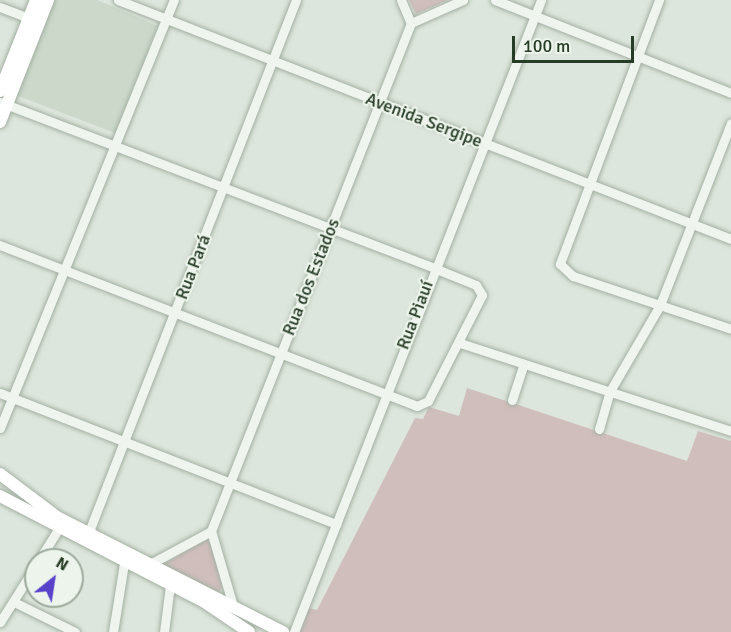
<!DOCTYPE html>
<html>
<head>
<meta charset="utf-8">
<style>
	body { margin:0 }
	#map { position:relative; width:731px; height:632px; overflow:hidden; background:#dde6dc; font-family:Signika,sans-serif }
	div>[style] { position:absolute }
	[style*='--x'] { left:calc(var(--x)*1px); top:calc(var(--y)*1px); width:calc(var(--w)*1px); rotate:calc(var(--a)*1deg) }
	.built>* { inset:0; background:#cbd8ca }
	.green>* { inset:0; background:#d0bebd }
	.roads { filter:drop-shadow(0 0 2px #a3b0a2) drop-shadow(0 0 2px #a3b0a2) }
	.street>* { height:9px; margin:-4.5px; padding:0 4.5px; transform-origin:4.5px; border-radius:4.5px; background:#eff4ef }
	.secondary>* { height:12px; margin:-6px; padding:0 6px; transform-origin:6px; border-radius:6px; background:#fff }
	span { translate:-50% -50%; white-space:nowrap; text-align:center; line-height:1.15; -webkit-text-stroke:4.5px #ecf4eb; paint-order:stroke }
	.street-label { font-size:18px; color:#273c26 }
	.north { position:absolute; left:24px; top:548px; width:60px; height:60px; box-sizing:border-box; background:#ecf4eb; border:2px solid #9daa9c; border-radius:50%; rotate:30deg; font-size:16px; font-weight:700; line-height:24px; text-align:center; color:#273c26 }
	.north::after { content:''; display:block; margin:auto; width:21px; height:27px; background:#5842ca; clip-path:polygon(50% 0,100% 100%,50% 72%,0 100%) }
	.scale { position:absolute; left:512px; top:36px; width:122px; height:27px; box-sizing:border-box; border:3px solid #273c26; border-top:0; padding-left:8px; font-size:18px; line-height:21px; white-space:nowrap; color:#273c26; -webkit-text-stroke:4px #ecf4eb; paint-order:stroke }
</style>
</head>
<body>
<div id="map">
	<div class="built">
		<div style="clip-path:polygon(51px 0,97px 0,158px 26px,115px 133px,13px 94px)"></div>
	</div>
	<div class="green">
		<div style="clip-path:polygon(409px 0,448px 0,416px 14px)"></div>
		<div style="clip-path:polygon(467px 388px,687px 461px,698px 431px,731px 441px,731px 632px,299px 632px,309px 608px,317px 610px,415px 418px,423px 419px,429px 407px,459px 416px)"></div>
		<div style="clip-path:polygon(205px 539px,211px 543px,222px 588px,218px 593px,163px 565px)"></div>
	</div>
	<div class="roads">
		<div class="street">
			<div style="--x:118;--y:0;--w:658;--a:21.3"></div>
			<div style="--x:401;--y:0;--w:25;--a:67"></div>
			<div style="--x:411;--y:23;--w:57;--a:-23.9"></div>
			<div style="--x:495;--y:0;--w:254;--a:21.5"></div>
			<div style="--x:659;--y:0;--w:282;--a:110.6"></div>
			<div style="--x:560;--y:264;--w:18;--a:43"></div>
			<div style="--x:573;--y:276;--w:167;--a:18.5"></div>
			<div style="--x:0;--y:7;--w:31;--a:21"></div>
			<div style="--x:0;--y:102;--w:465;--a:20.9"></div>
			<div style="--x:434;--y:268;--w:45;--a:22"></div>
			<div style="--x:476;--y:285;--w:12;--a:59"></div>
			<div style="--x:482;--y:295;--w:119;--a:117"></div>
			<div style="--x:428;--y:401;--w:12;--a:156"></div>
			<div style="--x:417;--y:406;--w:447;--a:-158.9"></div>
			<div style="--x:460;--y:343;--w:285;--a:18"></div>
			<div style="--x:0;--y:393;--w:361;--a:21.3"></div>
			<div style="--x:512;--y:400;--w:38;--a:-72"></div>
			<div style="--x:0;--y:428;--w:462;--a:-67.9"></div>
			<div style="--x:599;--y:429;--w:40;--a:-74"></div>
			<div style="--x:610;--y:391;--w:99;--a:-59.8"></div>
			<div style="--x:660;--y:305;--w:195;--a:-68.7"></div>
			<div style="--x:88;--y:534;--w:573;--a:-68.72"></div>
			<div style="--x:39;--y:560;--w:36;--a:-58"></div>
			<div style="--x:150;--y:564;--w:69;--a:-28.4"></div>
			<div style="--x:14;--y:602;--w:68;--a:26.2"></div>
			<div style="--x:233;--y:606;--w:78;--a:-106.3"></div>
			<div style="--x:211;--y:531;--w:546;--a:-68.51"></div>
			<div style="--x:0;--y:622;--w:67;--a:-57.7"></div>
			<div style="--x:113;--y:632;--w:70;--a:-80.9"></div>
			<div style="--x:164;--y:632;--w:47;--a:-82.7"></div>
			<div style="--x:294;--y:632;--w:679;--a:-68.65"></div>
		</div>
		<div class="secondary">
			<div style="--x:0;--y:91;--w:98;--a:-68.4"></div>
			<div style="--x:0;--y:122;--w:131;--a:-68.5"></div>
			<div style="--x:0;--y:474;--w:71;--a:37"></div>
			<div style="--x:57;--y:517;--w:254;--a:27"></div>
			<div style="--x:0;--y:496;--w:232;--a:27.4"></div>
			<div style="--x:206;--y:603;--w:52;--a:34"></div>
		</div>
	</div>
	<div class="street-label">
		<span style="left:424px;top:120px;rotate:21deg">Avenida Sergipe</span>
		<span style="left:193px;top:267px;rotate:-69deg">Rua Pará</span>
		<span style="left:311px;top:277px;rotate:-68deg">Rua dos Estados</span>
		<span style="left:415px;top:315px;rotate:-69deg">Rua Piauí</span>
	</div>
	<div class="north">N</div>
	<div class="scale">100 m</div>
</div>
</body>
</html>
